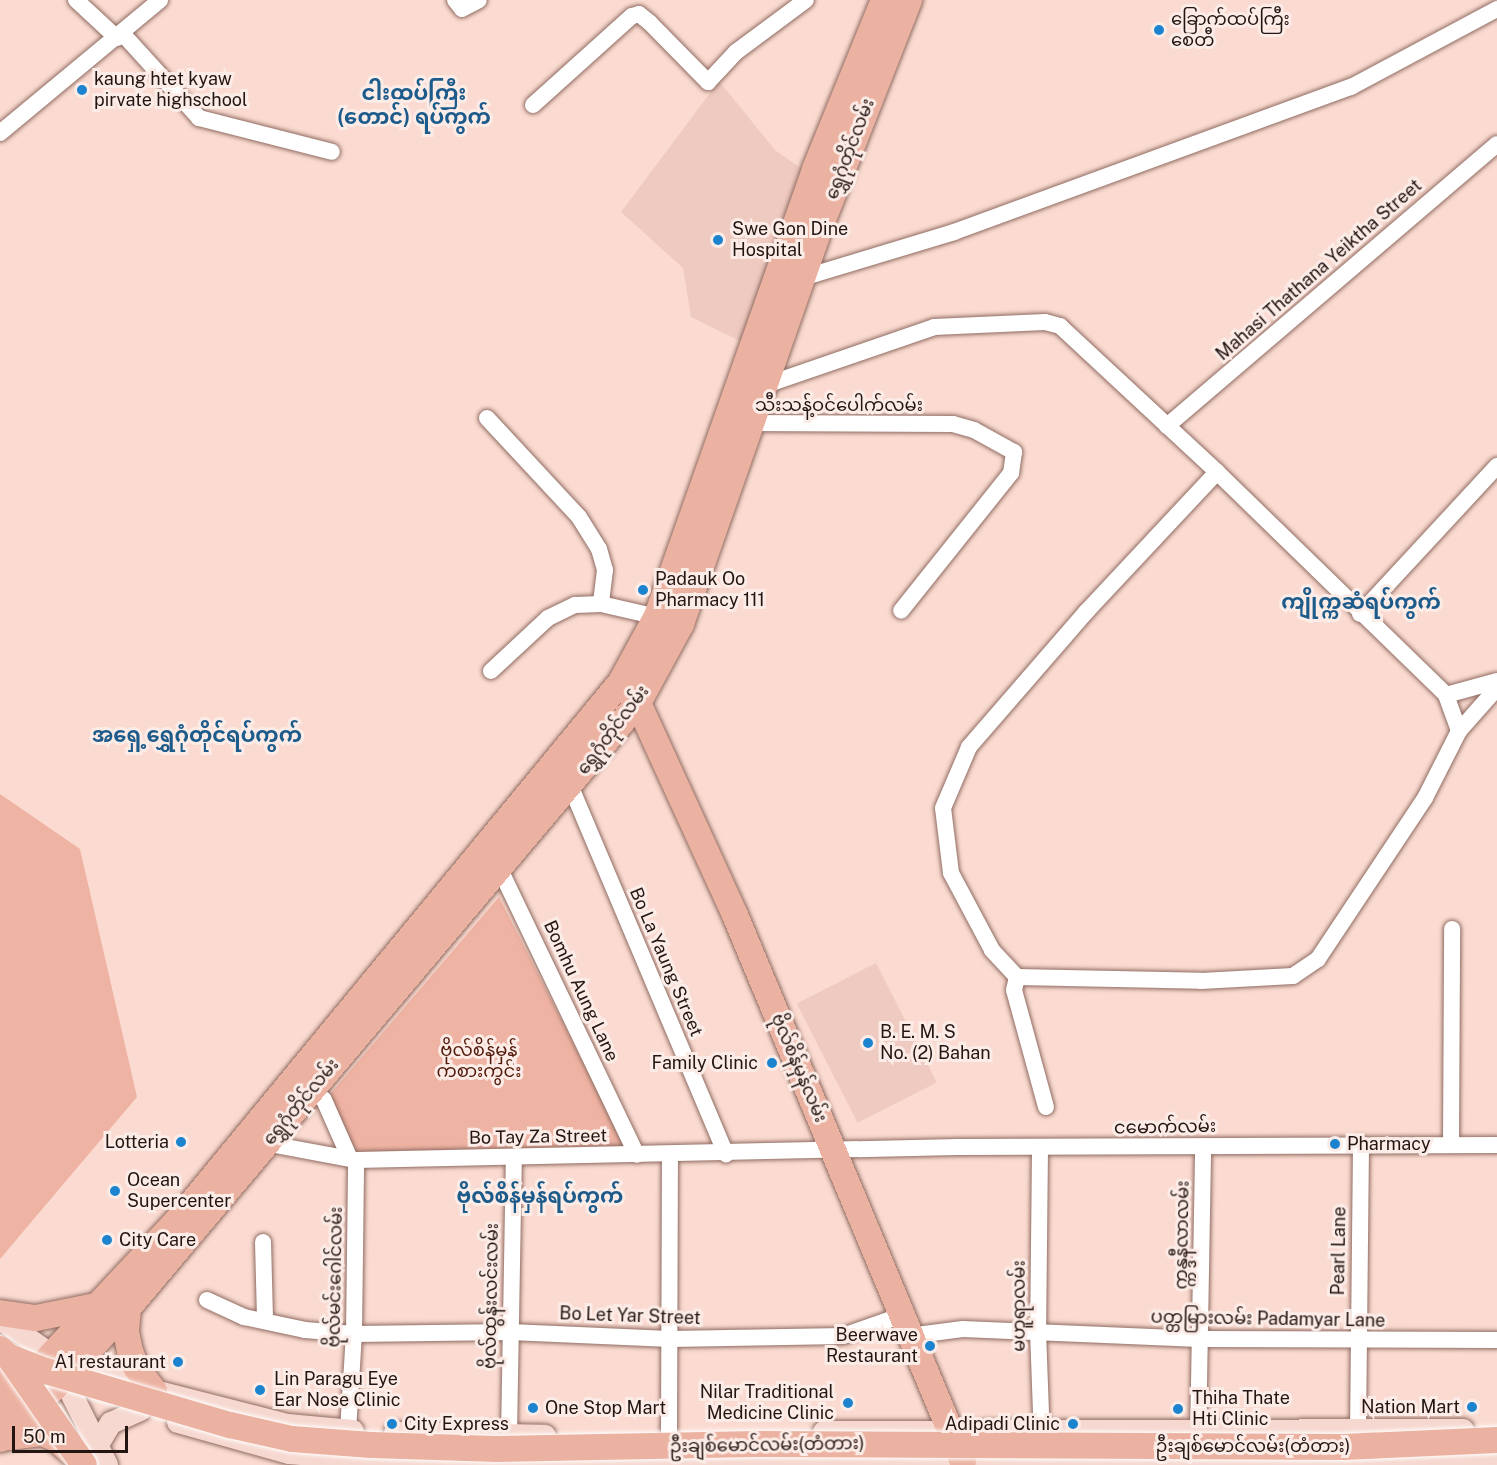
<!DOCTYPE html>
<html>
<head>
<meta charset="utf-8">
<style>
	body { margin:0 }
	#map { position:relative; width:1497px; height:1465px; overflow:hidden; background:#fbdbd1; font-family:"Public Sans","Noto Sans Myanmar",sans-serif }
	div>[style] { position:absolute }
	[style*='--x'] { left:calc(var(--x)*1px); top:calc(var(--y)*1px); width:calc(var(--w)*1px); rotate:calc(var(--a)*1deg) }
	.built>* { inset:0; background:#efcac0; transform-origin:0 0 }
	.green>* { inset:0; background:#efb3a3 }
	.roads { filter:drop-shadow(0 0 2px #8f6c62) drop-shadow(0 0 2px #8f6c62) }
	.street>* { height:16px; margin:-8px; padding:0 8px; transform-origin:8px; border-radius:8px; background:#fff }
	.secondary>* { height:22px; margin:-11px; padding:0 11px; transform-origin:11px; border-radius:11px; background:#f6d8d0 }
	.primary>* { height:26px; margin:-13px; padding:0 13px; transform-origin:13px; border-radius:13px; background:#ecb2a1 }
	.bridges { filter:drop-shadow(0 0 2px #fff) drop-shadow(0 0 2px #fff) }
	.primary-bridge>* { height:26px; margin:-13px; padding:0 13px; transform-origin:13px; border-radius:13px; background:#ecb2a1 }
	.dots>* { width:16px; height:16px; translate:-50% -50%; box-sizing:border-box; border:3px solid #fcece7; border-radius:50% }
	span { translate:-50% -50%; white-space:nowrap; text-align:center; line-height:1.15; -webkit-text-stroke:6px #fcece7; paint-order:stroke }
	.poi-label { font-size:18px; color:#231511 }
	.left { translate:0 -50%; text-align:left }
	.right { translate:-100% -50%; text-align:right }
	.street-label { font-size:18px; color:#231511 }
	.park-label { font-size:18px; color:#511909 }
	.quarter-label { font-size:21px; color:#1d5b8b; font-weight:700 }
	.scale { position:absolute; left:12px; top:1426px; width:116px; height:27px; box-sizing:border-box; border:3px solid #231511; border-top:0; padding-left:8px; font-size:18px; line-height:21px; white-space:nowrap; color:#231511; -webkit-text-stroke:4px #fcece7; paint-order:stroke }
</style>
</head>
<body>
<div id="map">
	<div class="built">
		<div style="clip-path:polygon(719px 81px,775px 150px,809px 174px,744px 343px,691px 317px,683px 268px,621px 212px)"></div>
		<div style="left:876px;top:963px;width:134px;height:89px;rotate:63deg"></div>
	</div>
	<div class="green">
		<div style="clip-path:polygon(0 794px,80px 849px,137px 1097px,0 1259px)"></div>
		<div style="clip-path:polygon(499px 897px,627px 1149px,354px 1155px,327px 1098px)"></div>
	</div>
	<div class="roads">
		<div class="street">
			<div style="--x:76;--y:0;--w:56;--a:42.8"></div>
			<div style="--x:455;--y:0;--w:11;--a:52"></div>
			<div style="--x:462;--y:9;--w:19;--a:-28"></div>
			<div style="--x:122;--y:33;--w:115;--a:47.8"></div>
			<div style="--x:199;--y:118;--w:137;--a:14.3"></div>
			<div style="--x:533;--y:105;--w:133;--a:-42"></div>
			<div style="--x:632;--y:16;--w:7;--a:-16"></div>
			<div style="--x:639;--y:14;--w:14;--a:39"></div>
			<div style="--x:650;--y:23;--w:83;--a:45.5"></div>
			<div style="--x:708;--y:82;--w:41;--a:-47"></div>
			<div style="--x:736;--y:52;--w:87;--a:-36.6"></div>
			<div style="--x:0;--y:133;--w:208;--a:-39.7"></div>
			<div style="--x:802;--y:278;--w:159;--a:-16.8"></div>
			<div style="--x:954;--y:232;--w:423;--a:-20.1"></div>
			<div style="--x:1351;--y:87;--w:166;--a:-28.1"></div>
			<div style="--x:763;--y:386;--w:181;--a:-19"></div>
			<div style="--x:934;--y:327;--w:111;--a:-2.6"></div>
			<div style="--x:1045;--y:322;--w:16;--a:15"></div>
			<div style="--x:1060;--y:326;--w:214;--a:42.9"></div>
			<div style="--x:1217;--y:472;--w:320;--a:44.2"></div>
			<div style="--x:1446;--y:695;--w:38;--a:70"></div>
			<div style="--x:487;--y:418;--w:135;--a:47.1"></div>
			<div style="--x:579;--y:517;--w:38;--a:58"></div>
			<div style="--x:599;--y:549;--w:22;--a:74"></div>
			<div style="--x:605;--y:570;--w:34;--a:97"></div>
			<div style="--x:744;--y:423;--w:209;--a:0.3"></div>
			<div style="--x:953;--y:424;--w:22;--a:16"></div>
			<div style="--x:974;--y:430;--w:46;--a:28.8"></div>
			<div style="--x:1014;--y:452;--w:21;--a:98"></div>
			<div style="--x:1011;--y:473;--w:176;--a:128.6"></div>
			<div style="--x:1167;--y:426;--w:434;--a:-40.5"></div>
			<div style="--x:1360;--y:614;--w:202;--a:-47.2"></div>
			<div style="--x:491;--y:671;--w:78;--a:-42.9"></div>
			<div style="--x:548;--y:618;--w:30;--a:-26"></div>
			<div style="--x:575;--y:605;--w:26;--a:-2"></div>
			<div style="--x:601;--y:604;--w:67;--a:13"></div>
			<div style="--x:1446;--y:695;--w:53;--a:-15.4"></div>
			<div style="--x:570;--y:785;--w:401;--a:67.1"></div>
			<div style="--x:495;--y:859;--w:328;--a:64.4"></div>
			<div style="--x:1017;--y:977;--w:184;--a:1.2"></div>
			<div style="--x:1201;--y:981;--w:92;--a:-3.1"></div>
			<div style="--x:1293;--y:976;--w:30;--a:-34"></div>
			<div style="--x:1318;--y:959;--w:193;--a:-56.4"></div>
			<div style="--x:1425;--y:798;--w:75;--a:-63.1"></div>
			<div style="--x:1459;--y:731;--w:57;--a:-48.5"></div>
			<div style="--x:307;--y:1084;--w:23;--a:43"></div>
			<div style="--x:324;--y:1100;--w:64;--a:66.2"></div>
			<div style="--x:1046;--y:1107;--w:121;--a:-105.3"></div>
			<div style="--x:1014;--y:990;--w:13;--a:-77"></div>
			<div style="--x:1017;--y:977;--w:37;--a:-133"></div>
			<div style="--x:992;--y:950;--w:87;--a:-118"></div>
			<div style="--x:951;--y:873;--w:65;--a:-97"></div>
			<div style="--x:943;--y:808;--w:66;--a:-66.9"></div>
			<div style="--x:969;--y:747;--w:179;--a:-49.1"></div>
			<div style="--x:1086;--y:612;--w:192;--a:-46.9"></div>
			<div style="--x:259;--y:1142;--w:99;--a:10.5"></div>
			<div style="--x:356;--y:1160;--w:602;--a:-1.24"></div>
			<div style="--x:958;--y:1147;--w:539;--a:-0.21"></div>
			<div style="--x:1451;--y:1145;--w:216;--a:-89.7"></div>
			<div style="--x:1040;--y:1149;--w:182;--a:90.6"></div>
			<div style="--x:1038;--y:1331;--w:111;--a:87.9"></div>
			<div style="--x:263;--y:1242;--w:79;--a:88.5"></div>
			<div style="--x:207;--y:1300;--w:41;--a:24.7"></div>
			<div style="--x:244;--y:1317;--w:62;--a:12"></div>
			<div style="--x:305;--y:1330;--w:49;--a:4.7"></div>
			<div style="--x:354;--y:1334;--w:156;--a:-0.7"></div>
			<div style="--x:510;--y:1332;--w:160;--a:2.5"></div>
			<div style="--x:670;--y:1339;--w:173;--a:-1"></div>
			<div style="--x:843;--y:1336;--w:60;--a:-19.3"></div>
			<div style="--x:909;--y:1336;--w:54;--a:-7.4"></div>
			<div style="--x:963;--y:1329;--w:236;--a:2.4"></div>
			<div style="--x:1199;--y:1339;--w:298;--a:0.2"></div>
			<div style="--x:348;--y:1431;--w:97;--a:-86.5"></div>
			<div style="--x:354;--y:1334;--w:174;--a:-89.3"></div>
			<div style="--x:1358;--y:1432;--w:288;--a:-89.4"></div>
			<div style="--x:669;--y:1434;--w:279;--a:-89.8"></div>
			<div style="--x:509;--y:1436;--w:279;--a:-89"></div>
			<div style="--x:1198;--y:1442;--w:296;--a:-89"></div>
		</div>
		<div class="secondary">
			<div style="--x:0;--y:1319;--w:65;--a:34.9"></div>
			<div style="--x:53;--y:1356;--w:76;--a:19.1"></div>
			<div style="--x:57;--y:1365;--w:112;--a:63.4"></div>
			<div style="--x:162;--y:1393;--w:130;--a:14.3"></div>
			<div style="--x:288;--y:1425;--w:65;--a:5.3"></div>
			<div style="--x:178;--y:1422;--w:115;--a:15.6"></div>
			<div style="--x:289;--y:1453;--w:86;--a:4.7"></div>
			<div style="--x:375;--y:1460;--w:440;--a:-0.5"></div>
			<div style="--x:815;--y:1456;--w:188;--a:2.4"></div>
			<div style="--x:1003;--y:1464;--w:494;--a:-0.3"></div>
			<div style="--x:824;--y:1432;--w:639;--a:-0.18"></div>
			<div style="--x:395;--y:1433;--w:150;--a:1.1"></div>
			<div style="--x:97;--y:1446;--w:27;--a:-59"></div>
			<div style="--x:111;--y:1423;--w:32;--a:-24"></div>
		</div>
		<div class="primary">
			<div style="--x:629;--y:691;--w:15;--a:53"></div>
			<div style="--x:638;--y:703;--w:233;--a:65.4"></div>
			<div style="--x:735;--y:915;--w:592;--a:67.34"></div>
			<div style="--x:128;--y:1308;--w:24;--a:95"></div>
			<div style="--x:126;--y:1332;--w:19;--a:78"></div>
			<div style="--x:130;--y:1351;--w:17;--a:69"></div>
			<div style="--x:136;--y:1367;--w:30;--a:53"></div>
			<div style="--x:0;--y:1313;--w:36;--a:8"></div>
			<div style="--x:36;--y:1318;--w:66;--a:-11.3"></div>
			<div style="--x:0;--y:1378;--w:2;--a:90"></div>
			<div style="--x:0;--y:1410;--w:260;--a:-46.9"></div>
			<div style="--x:178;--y:1220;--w:697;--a:-50.53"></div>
			<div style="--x:621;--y:682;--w:75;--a:-61.4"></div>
			<div style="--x:657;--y:616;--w:474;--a:-70.5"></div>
			<div style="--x:815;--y:169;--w:183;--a:-67.8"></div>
			<div style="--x:0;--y:1438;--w:42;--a:-6.8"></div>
			<div style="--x:42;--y:1433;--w:14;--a:21"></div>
			<div style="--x:55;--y:1438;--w:28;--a:41"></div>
			<div style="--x:0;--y:1439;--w:77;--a:-43.4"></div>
			<div style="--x:56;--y:1386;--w:106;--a:-47.3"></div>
			<div style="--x:128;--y:1308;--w:791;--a:-49.87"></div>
			<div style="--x:638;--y:703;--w:90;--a:-61.4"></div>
			<div style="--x:681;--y:624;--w:423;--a:-70.7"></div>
			<div style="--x:821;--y:225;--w:242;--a:-68.6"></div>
		</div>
	</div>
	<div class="bridges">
		<div class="primary-bridge">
			<div style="--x:0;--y:1349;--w:12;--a:42"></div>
			<div style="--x:9;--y:1357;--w:40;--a:21"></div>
			<div style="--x:46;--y:1371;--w:192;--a:16.4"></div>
			<div style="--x:230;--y:1425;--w:64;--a:12.7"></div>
			<div style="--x:292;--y:1439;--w:79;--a:4.3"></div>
			<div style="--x:371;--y:1445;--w:126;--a:1.8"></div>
			<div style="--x:497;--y:1449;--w:259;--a:-1.1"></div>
			<div style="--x:756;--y:1444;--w:587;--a:0.29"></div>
			<div style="--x:1343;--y:1447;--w:154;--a:-2.6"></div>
			<div style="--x:9;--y:1357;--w:131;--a:55.2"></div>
		</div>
	</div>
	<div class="dots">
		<div style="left:1159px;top:30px;background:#1c84cf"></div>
		<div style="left:82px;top:90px;background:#1c84cf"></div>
		<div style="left:718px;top:240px;background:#1c84cf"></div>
		<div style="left:643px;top:590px;background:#1c84cf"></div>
		<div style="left:868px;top:1043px;background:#1c84cf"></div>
		<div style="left:772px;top:1063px;background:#1c84cf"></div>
		<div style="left:181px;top:1142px;background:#1c84cf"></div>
		<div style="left:1335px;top:1144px;background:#1c84cf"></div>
		<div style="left:115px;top:1191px;background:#1c84cf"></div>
		<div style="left:107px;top:1240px;background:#1c84cf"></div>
		<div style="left:930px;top:1346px;background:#1c84cf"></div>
		<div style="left:178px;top:1362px;background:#1c84cf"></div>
		<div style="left:260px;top:1390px;background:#1c84cf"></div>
		<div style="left:848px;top:1403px;background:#1c84cf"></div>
		<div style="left:1472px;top:1407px;background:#1c84cf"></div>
		<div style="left:533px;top:1408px;background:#1c84cf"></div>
		<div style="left:1178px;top:1409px;background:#1c84cf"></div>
		<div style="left:392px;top:1424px;background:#1c84cf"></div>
		<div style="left:1073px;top:1424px;background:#1c84cf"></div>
	</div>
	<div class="poi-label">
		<span class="left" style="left:1171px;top:30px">ခြောက်ထပ်ကြီး<br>စေတီ</span>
		<span class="left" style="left:94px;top:90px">kaung htet kyaw<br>pirvate highschool</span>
		<span class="left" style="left:732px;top:240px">Swe Gon Dine<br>Hospital</span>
		<span class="left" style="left:655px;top:590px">Padauk Oo<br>Pharmacy 111</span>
		<span class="left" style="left:880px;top:1043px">B. E. M. S<br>No. (2) Bahan</span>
		<span class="right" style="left:758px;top:1063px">Family Clinic</span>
		<span class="right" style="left:169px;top:1142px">Lotteria</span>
		<span class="left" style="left:1347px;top:1144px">Pharmacy</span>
		<span class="left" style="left:127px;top:1191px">Ocean<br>Supercenter</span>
		<span class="left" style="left:119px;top:1240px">City Care</span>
		<span class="right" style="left:918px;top:1346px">Beerwave<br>Restaurant</span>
		<span class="right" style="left:166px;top:1362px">A1 restaurant</span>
		<span class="left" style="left:274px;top:1390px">Lin Paragu Eye<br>Ear Nose Clinic</span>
		<span class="right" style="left:834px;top:1403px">Nilar Traditional<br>Medicine Clinic</span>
		<span class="left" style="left:1192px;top:1409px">Thiha Thate<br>Hti Clinic</span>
		<span class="right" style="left:1460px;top:1407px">Nation Mart</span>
		<span class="left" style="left:545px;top:1408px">One Stop Mart</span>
		<span class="left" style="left:404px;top:1424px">City Express</span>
		<span class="right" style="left:1060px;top:1424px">Adipadi Clinic</span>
	</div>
	<div class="street-label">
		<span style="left:850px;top:149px;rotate:-69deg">ရွှေဂုံတိုင်လမ်း</span>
		<span style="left:1319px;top:270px;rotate:-41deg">Mahasi Thathana Yeiktha Street</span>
		<span style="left:839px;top:405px">သီးသန့်ဝင်ပေါက်လမ်း</span>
		<span style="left:613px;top:730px;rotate:-53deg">ရွှေဂုံတိုင်လမ်း</span>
		<span style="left:666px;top:962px;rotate:67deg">Bo La Yaung Street</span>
		<span style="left:581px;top:991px;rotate:65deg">Bomhu Aung Lane</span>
		<span style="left:799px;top:1068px;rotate:67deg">ဗိုလ်စိန်မှန်လမ်း</span>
		<span style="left:301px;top:1102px;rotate:-50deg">ရွှေဂုံတိုင်လမ်း</span>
		<span style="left:1165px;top:1127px;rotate:-1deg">ငမောက်လမ်း</span>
		<span style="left:538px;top:1137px;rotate:-1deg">Bo Tay Za Street</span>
		<span style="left:1182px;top:1235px;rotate:-89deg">က္ကန္ဒနီလာလမ်း</span>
		<span style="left:1339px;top:1251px;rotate:-89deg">Pearl Lane</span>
		<span style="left:335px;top:1277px;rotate:-89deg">ဗိုလ်မင်းဂေါင်လမ်း</span>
		<span style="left:491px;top:1296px;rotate:-89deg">ဗိုလ်ထွန်းလင်းလမ်း</span>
		<span style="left:1019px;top:1306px;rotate:-90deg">မဟူရာလမ်း</span>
		<span style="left:630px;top:1316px;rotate:2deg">Bo Let Yar Street</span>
		<span style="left:1268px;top:1319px;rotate:1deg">ပတ္တမြားလမ်း Padamyar Lane</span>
		<span style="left:767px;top:1445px;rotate:-1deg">ဦးချစ်မောင်လမ်း(တံတား)</span>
		<span style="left:1253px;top:1446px">ဦးချစ်မောင်လမ်း(တံတား)</span>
	</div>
	<div class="park-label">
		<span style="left:479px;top:1061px">ဗိုလ်စိန်မှန်<br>ကစားကွင်း</span>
	</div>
	<div class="quarter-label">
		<span style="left:414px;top:105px">ငါးထပ်ကြီး<br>(တောင်) ရပ်ကွက်</span>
		<span style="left:1361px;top:602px">ကျိုက္ကဆံရပ်ကွက်</span>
		<span style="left:197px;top:735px">အရှေ့ရွှေဂုံတိုင်ရပ်ကွက်</span>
		<span style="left:540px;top:1196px">ဗိုလ်စိန်မှန်ရပ်ကွက်</span>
	</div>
	<div class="scale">50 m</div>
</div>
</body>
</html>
